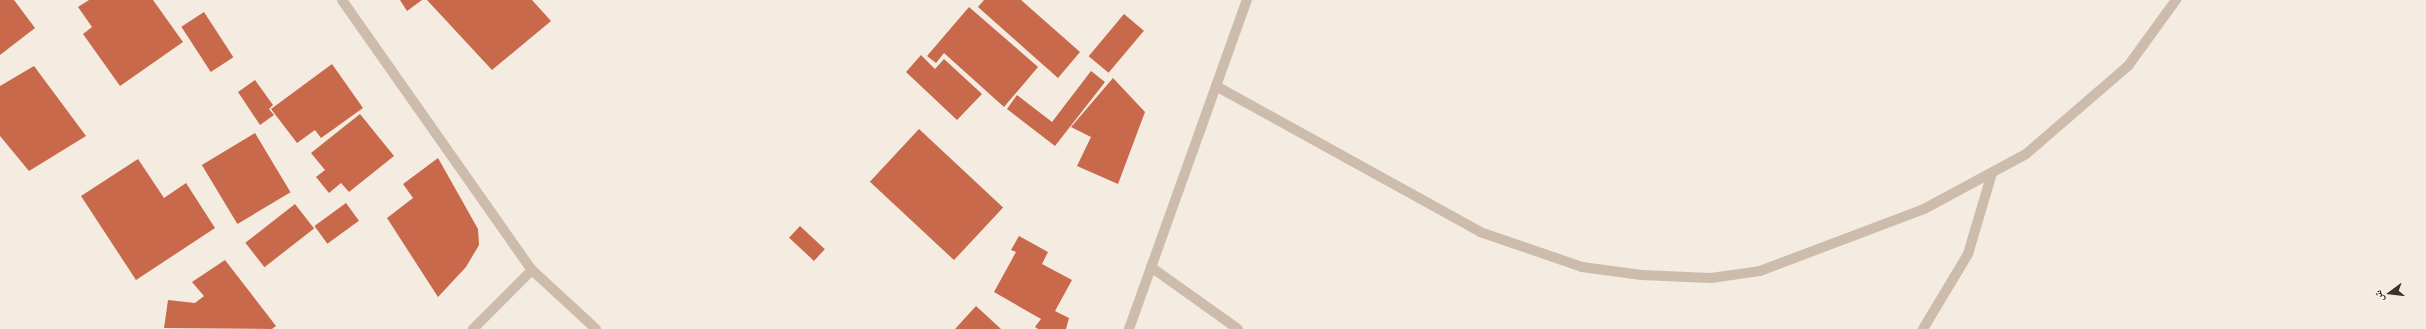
<!DOCTYPE html>
<html>
<head>
<meta charset="utf-8">
<style>
	body { margin:0 }
	#map { position:relative; width:2426px; height:329px; overflow:hidden; background:#f4ebe1; font-family:Helvetica,"Noto Naskh Arabic",sans-serif }
	div>[style] { position:absolute }
	[style*='--x'] { left:calc(var(--x)*1px); top:calc(var(--y)*1px); width:calc(var(--w)*1px); rotate:calc(var(--a)*1deg) }
	.building>* { inset:0; background:#c8694b; transform-origin:0 0 }
	.street>* { height:10px; margin:-5px; padding:0 5px; transform-origin:5px; border-radius:5px; background:#cdbbac }
	span { translate:-50% -50%; white-space:nowrap; text-align:center; line-height:1.15; -webkit-text-stroke:3px #fbf5ee; paint-order:stroke }
	.north { position:absolute; left:2370px; top:273px; width:40px; height:40px; -webkit-text-stroke:3px #fbf5ee; paint-order:stroke; rotate:255deg; font-size:11px; font-weight:700; line-height:16px; text-align:center; color:#3b302b }
	.north::after { content:''; display:block; margin:auto; width:14px; height:18px; background:#3b302b; clip-path:polygon(50% 0,100% 100%,50% 72%,0 100%) }
</style>
</head>
<body>
<div id="map">
	<div class="building">
		<div style="clip-path:polygon(0 0,14px 0,35px 28px,0 55px)"></div>
		<div style="clip-path:polygon(89px 0,153px 0,183px 42px,120px 86px,83px 34px,92px 27px,78px 7px)"></div>
		<div style="clip-path:polygon(400px 0,422px 0,407px 11px)"></div>
		<div style="clip-path:polygon(427px 0,532px 0,551px 21px,492px 70px)"></div>
		<div style="clip-path:polygon(984px 0,1021px 0,1080px 52px,1058px 78px,978px 7px)"></div>
		<div style="clip-path:polygon(969px 7px,1038px 67px,1004px 107px,944px 53px,936px 63px,927px 56px)"></div>
		<div style="left:204px;top:12px;width:54px;height:27px;rotate:57deg"></div>
		<div style="left:1124px;top:14px;width:26px;height:55px;rotate:40deg"></div>
		<div style="clip-path:polygon(921px 55px,935px 69px,944px 59px,982px 94px,957px 120px,906px 72px)"></div>
		<div style="clip-path:polygon(332px 64px,363px 108px,321px 138px,315px 130px,297px 143px,271px 109px)"></div>
		<div style="clip-path:polygon(34px 66px,86px 136px,29px 171px,0 136px,0 86px)"></div>
		<div style="clip-path:polygon(1091px 71px,1105px 82px,1055px 146px,1007px 109px,1017px 95px,1052px 122px)"></div>
		<div style="clip-path:polygon(1113px 78px,1145px 112px,1118px 184px,1077px 166px,1091px 137px,1071px 127px)"></div>
		<div style="clip-path:polygon(255px 80px,273px 105px,269px 109px,274px 115px,260px 125px,238px 92px)"></div>
		<div style="clip-path:polygon(360px 114px,394px 156px,349px 192px,341px 183px,329px 193px,316px 177px,325px 170px,311px 153px)"></div>
		<div style="left:919px;top:129px;width:115px;height:72px;rotate:43deg"></div>
		<div style="left:255px;top:133px;width:69px;height:62px;rotate:59deg"></div>
		<div style="clip-path:polygon(438px 158px,478px 229px,479px 245px,466px 267px,438px 297px,387px 218px,413px 198px,403px 184px)"></div>
		<div style="clip-path:polygon(138px 159px,164px 198px,186px 183px,215px 228px,136px 280px,81px 196px)"></div>
		<div style="left:346px;top:203px;width:22px;height:39px;rotate:54deg"></div>
		<div style="left:295px;top:204px;width:31px;height:63px;rotate:52deg"></div>
		<div style="left:800px;top:226px;width:34px;height:16px;rotate:43deg"></div>
		<div style="clip-path:polygon(1019px 236px,1048px 252px,1042px 264px,1072px 280px,1055px 311px,1069px 318px,1066px 329px,1038px 329px,1035px 327px,1041px 319px,994px 292px,1016px 252px,1011px 250px)"></div>
		<div style="clip-path:polygon(225px 260px,276px 326px,272px 329px,164px 328px,168px 300px,195px 303px,204px 296px,192px 282px)"></div>
		<div style="clip-path:polygon(976px 306px,1001px 329px,955px 329px)"></div>
	</div>
	<div class="street">
		<div style="--x:342;--y:0;--w:330;--a:54.9"></div>
		<div style="--x:532;--y:270;--w:87;--a:42.7"></div>
		<div style="--x:1216;--y:86;--w:302;--a:28.9"></div>
		<div style="--x:1480;--y:232;--w:108;--a:18.9"></div>
		<div style="--x:1582;--y:267;--w:60;--a:7.7"></div>
		<div style="--x:1641;--y:275;--w:70;--a:2.5"></div>
		<div style="--x:1711;--y:278;--w:49;--a:-8.1"></div>
		<div style="--x:1760;--y:271;--w:175;--a:-20.7"></div>
		<div style="--x:1924;--y:209;--w:116;--a:-28.3"></div>
		<div style="--x:2026;--y:154;--w:135;--a:-40.8"></div>
		<div style="--x:2128;--y:66;--w:82;--a:-54"></div>
		<div style="--x:1151;--y:267;--w:107;--a:35.5"></div>
		<div style="--x:473;--y:329;--w:83;--a:-45"></div>
		<div style="--x:1129;--y:329;--w:350;--a:-70.3"></div>
		<div style="--x:1923;--y:329;--w:87;--a:-59"></div>
		<div style="--x:1968;--y:254;--w:84;--a:-73.5"></div>
	</div>
	<div class="north">ش</div>
</div>
</body>
</html>
